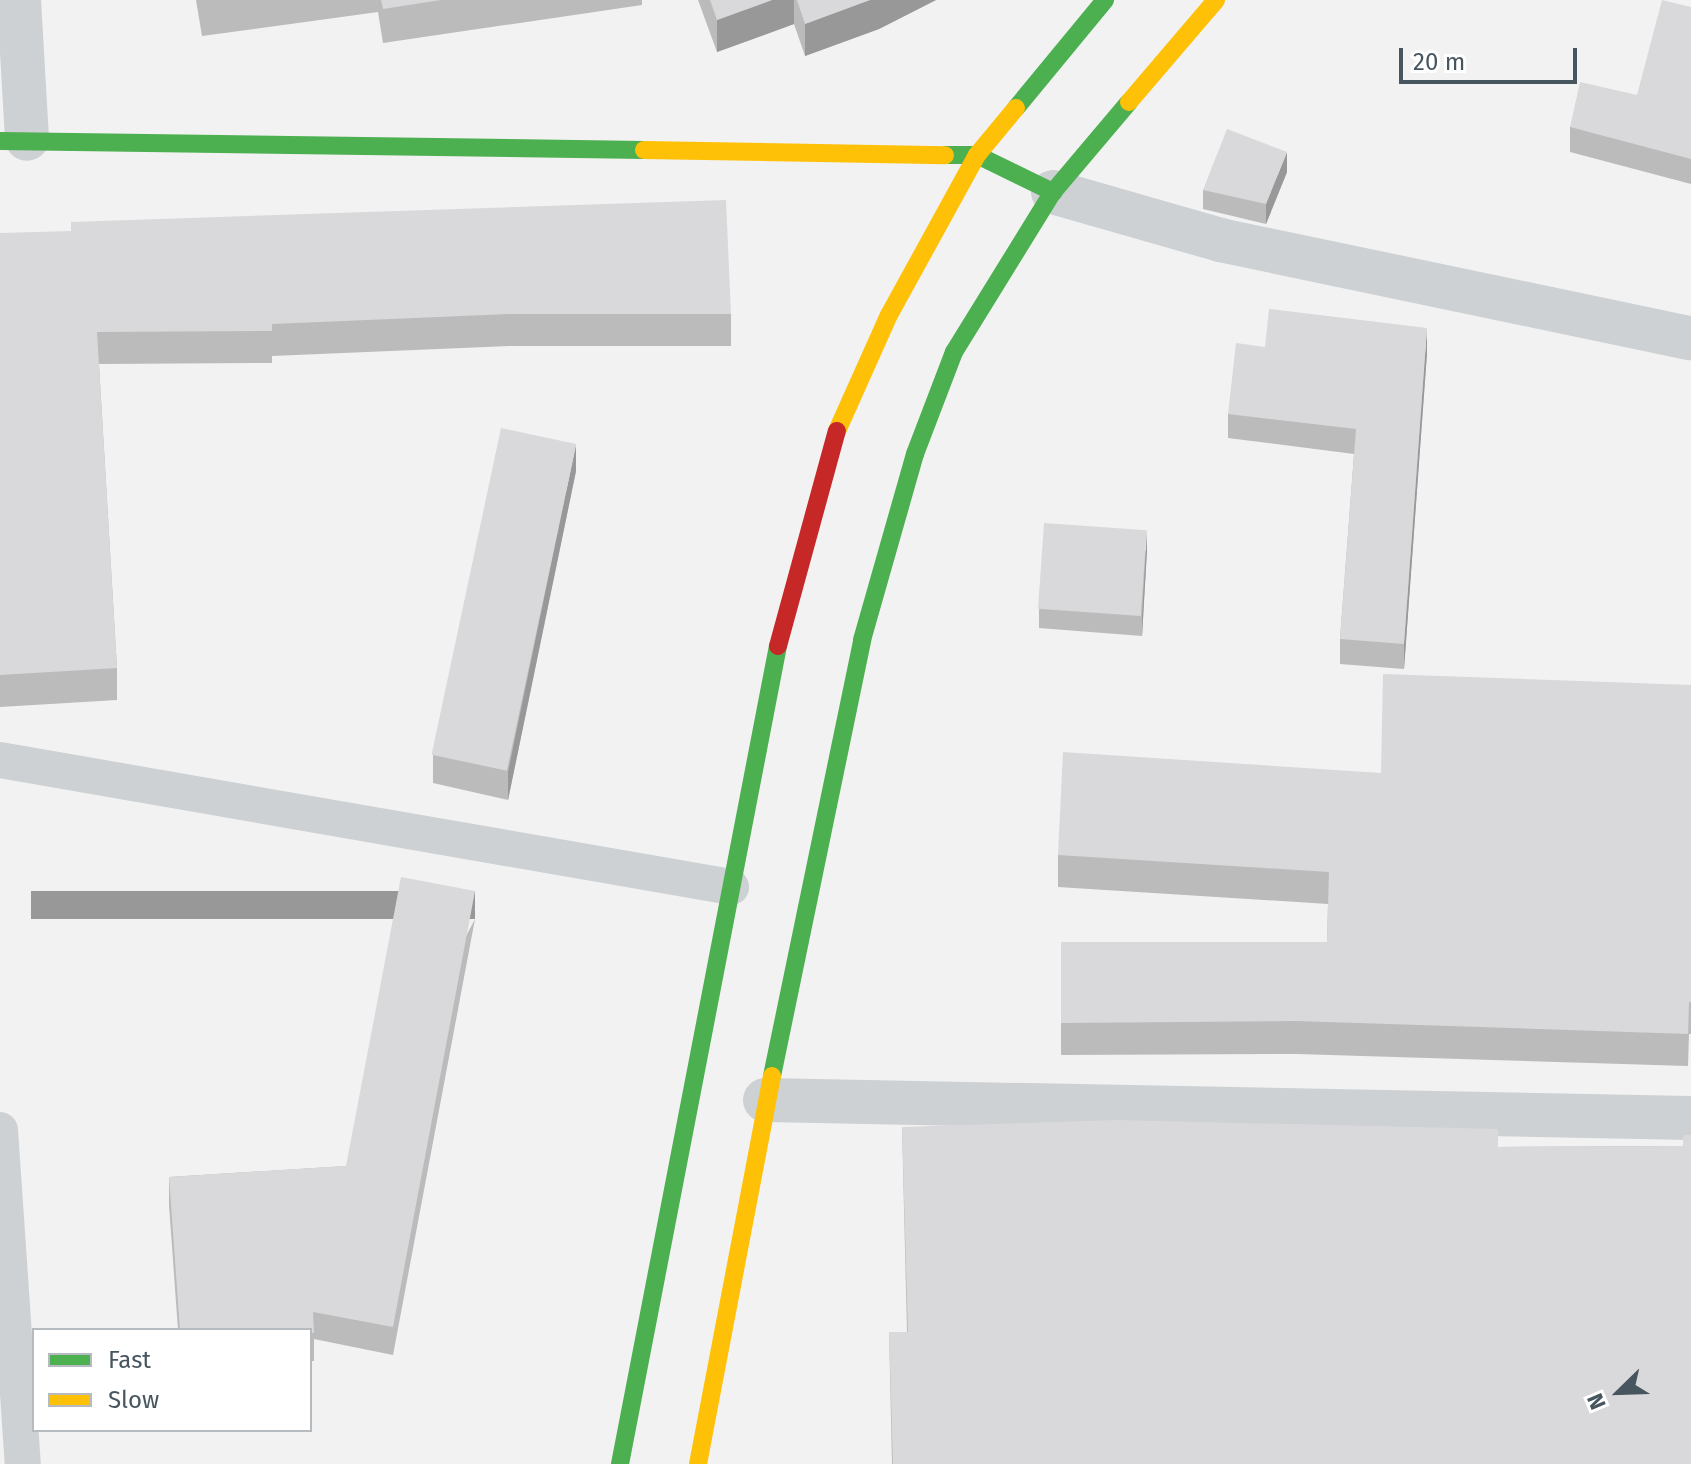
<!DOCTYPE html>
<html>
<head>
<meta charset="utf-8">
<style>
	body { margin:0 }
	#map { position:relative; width:1691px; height:1464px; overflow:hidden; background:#f2f2f2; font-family:"Fira Sans",sans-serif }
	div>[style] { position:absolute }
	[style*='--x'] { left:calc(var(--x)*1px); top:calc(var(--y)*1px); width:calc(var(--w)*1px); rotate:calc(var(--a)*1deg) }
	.lane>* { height:36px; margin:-18px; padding:0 18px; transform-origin:18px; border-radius:18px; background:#cdd1d3 }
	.street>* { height:44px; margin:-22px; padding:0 22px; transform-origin:22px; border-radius:22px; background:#cdd1d3 }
	.fast>* { height:18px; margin:-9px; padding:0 9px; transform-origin:9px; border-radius:9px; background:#4caf50 }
	.slow>* { height:18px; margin:-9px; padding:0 9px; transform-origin:9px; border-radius:9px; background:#ffc107 }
	.jam>* { height:18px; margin:-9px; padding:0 9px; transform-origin:9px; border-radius:9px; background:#c62828 }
	.wall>* { inset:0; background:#bbbbbc }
	.shaded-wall>* { inset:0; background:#989899; transform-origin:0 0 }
	.building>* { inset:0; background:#d9d9db; transform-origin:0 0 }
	span { translate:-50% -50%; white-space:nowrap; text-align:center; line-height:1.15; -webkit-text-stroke:7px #fff; paint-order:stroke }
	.legend { position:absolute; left:32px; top:1328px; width:280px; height:104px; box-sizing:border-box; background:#fff; border:2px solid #b5bbbf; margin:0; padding:10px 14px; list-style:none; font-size:24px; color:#47555f }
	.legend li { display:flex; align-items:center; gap:16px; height:40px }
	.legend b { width:40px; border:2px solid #b5bbbf }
	.north { position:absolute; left:1579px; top:1352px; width:80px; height:80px; -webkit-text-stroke:6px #fff; paint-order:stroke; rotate:247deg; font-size:22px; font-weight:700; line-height:32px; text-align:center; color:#47555f }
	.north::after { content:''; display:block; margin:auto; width:28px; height:36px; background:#47555f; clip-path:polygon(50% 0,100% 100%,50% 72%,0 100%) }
	.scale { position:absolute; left:1399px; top:48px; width:178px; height:36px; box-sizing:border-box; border:4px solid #47555f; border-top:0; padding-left:10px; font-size:24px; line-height:28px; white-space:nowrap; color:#47555f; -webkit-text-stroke:6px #fff; paint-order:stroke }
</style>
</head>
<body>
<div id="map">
	<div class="lane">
		<div style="--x:0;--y:760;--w:742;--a:9.86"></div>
		<div style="--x:0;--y:1130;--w:335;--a:86.1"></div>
	</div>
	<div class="street">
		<div style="--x:19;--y:0;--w:139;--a:86.7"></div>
		<div style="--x:1053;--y:192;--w:174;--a:16"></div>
		<div style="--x:1220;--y:240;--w:481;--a:11.8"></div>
		<div style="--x:765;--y:1100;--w:926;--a:1.11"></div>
	</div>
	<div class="fast">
		<div style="--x:1016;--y:108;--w:140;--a:-50.5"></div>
		<div style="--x:0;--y:141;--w:644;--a:0.8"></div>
		<div style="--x:945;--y:155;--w:32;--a:0"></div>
		<div style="--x:977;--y:155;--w:85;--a:26"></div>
		<div style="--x:772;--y:1076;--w:445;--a:-78.3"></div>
		<div style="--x:862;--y:640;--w:193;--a:-74.1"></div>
		<div style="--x:915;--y:454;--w:109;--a:-69.1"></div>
		<div style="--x:954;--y:352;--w:188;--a:-58.3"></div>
		<div style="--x:1053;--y:192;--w:118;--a:-49.8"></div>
		<div style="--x:620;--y:1464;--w:833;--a:-79.07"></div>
	</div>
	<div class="slow">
		<div style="--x:1129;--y:102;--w:134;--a:-49.5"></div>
		<div style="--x:644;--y:150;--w:301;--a:1"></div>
		<div style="--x:837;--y:431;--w:127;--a:-65.9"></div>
		<div style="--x:889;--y:315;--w:183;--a:-61.2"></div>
		<div style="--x:977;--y:155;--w:61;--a:-50.3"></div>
		<div style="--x:698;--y:1464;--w:395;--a:-79.2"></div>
	</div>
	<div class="jam">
		<div style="--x:778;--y:646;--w:223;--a:-74.7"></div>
	</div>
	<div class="wall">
		<div style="clip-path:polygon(196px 0,642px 0,642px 5px,383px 43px,378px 12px,202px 36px)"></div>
		<div style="clip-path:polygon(698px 0,936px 0,879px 29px,805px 56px,794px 24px,717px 52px)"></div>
		<div style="clip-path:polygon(1691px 7px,1691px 184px,1570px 152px,1570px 127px,1637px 95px)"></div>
		<div style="clip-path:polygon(1287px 172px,1266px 224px,1203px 209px,1203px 190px)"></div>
		<div style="clip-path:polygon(0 233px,731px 314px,731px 346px,509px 346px,272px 356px,272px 363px,99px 364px,117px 668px,117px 700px,0 707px)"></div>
		<div style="clip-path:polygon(1427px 353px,1404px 669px,1340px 664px,1340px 639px,1354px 454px,1228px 438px,1228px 414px)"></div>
		<div style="clip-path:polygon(576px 471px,508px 800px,433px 783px,433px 755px)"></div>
		<div style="clip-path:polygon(1147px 550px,1142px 636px,1039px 628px,1039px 609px)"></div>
		<div style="clip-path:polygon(1691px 685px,1691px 1034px,1689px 1034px,1688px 1066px,1297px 1054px,1061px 1055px,1061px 942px,1327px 942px,1328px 904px,1058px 887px,1058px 855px,1381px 773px)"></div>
		<div style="clip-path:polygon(475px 919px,393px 1355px,314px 1339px,314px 1361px,310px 1361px,310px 1330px,178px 1330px,169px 1205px,169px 1177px,346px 1166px)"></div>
		<div style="clip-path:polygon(902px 1127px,1498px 1147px,1683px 1146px,1691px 1464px,892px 1464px,889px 1332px,907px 1332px)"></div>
	</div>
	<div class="shaded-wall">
		<div style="clip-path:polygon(772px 0,794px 0,794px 24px,717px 52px,717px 20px)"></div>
		<div style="clip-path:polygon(870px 0,936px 0,879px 29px,805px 56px,805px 24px)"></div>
		<div style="clip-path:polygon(1287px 152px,1287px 172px,1266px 224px,1266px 204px)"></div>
		<div style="clip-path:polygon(1427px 328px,1427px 353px,1404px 669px,1404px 644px)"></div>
		<div style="clip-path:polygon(576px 444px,576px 471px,508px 800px,508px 772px)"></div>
		<div style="clip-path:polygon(1147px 530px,1147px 550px,1142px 636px,1142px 616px)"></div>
		<div style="left:475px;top:891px;width:28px;height:444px;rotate:90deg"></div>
	</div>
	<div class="building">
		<div style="clip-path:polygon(381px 0,441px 0,383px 9px)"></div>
		<div style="clip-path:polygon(710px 0,772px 0,717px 20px)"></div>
		<div style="clip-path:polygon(797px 0,870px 0,805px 24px)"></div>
		<div style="clip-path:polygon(1662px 0,1691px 7px,1691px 159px,1570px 127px,1580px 82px,1637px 95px)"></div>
		<div style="clip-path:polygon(1227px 129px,1287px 152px,1266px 204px,1203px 190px)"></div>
		<div style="clip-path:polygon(726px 200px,731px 314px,509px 314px,272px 324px,272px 331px,97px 332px,117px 668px,0 675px,0 233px,71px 231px,71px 222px)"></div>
		<div style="clip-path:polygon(1269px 309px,1427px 328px,1404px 644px,1340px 639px,1356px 429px,1228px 414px,1236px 343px,1265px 347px)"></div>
		<div style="left:501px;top:428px;width:77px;height:334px;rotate:12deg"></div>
		<div style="left:1044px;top:523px;width:103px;height:86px;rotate:4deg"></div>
		<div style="clip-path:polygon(1383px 674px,1691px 685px,1691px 1002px,1689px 1002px,1688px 1034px,1297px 1021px,1061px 1023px,1061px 942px,1327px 942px,1329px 872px,1058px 855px,1063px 752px,1381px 773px)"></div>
		<div style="clip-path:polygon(401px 877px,475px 891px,393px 1327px,313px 1312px,314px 1333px,310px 1333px,310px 1330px,180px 1330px,169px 1177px,346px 1166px)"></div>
		<div style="clip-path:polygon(1117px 1120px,1498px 1129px,1498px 1147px,1683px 1146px,1683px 1135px,1691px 1135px,1691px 1464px,893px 1464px,889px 1332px,908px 1332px,902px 1127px)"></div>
	</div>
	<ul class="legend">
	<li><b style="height:10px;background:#4caf50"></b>Fast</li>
	<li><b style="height:10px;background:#ffc107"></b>Slow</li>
	</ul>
	<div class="north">N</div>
	<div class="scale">20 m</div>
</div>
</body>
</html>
